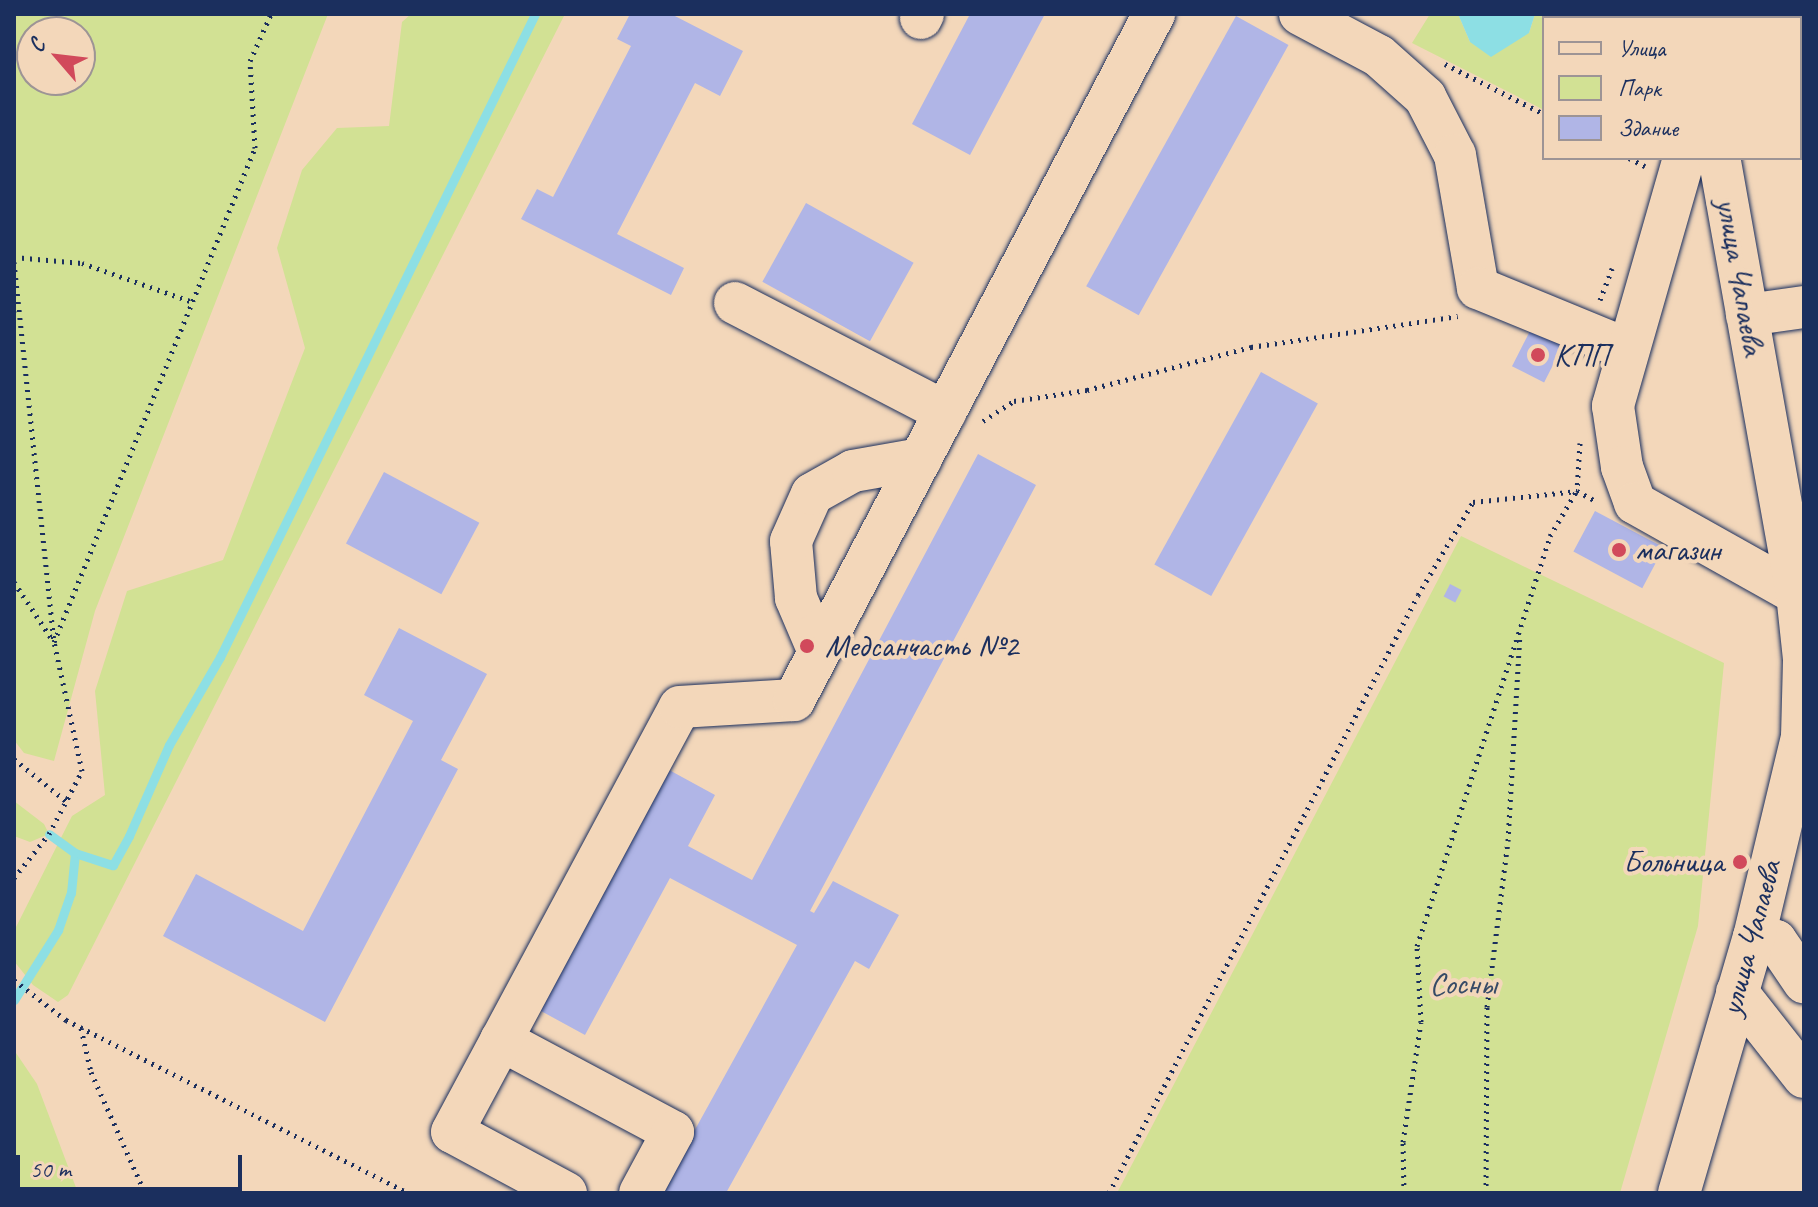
<!DOCTYPE html>
<html>
<head>
<meta charset="utf-8">
<style>
	body { margin:0 }
	#map { position:relative; width:1818px; height:1207px; overflow:hidden; background:#f3d7ba; font-family:Caveat,sans-serif }
	div>[style] { position:absolute }
	[style*='--x'] { left:calc(var(--x)*1px); top:calc(var(--y)*1px); width:calc(var(--w)*1px); rotate:calc(var(--a)*1deg) }
	.green>* { inset:0; background:#d2e194 }
	.water>* { inset:0; background:#8ddfe4 }
	.stream>* { height:9px; margin:-4.5px; padding:0 4.5px; transform-origin:4.5px; border-radius:4.5px; background:#8ddfe4 }
	.building>* { inset:0; background:#b0b5e6; transform-origin:0 0 }
	.path>* { height:5px; margin-top:-2.5px; transform-origin:0; background:repeating-linear-gradient(90deg,#1b2f5e 0 2px,transparent 0 8px) }
	.roads { filter:drop-shadow(0 0 2px #1b2f5e) drop-shadow(0 0 2px #1b2f5e) }
	.minor>* { height:42px; margin:-21px; padding:0 21px; transform-origin:21px; border-radius:21px; background:#f3d7ba }
	.dots>* { width:22px; height:22px; translate:-50% -50%; box-sizing:border-box; border:4px solid #f3d7ba; border-radius:50% }
	span { translate:-50% -50%; white-space:nowrap; text-align:center; line-height:1.15; -webkit-text-stroke:8px #f3d7ba; paint-order:stroke }
	.street-label { font-size:32px; color:#1b2f5e }
	.poi-label { font-size:32px; color:#1b2f5e }
	.left { translate:0 -50%; text-align:left }
	.right { translate:-100% -50%; text-align:right }
	.park-label { font-size:32px; color:#364a66 }
	.frame { position:absolute; inset:0; border:16px solid #1b2f5e; pointer-events:none }
	.legend { position:absolute; left:1542px; top:16px; width:260px; height:144px; box-sizing:border-box; background:#f3d7ba; border:2px solid #9d9495; margin:0; padding:10px 14px; list-style:none; font-size:24px; color:#1b2f5e }
	.legend li { display:flex; align-items:center; gap:16px; height:40px }
	.legend b { width:40px; border:2px solid #9d9495 }
	.north { position:absolute; left:16px; top:16px; width:80px; height:80px; box-sizing:border-box; background:#f3d7ba; border:2px solid #9d9495; border-radius:50%; rotate:298deg; font-size:22px; font-weight:700; line-height:32px; text-align:center; color:#1b2f5e }
	.north::after { content:''; display:block; margin:auto; width:28px; height:36px; background:#d1495b; clip-path:polygon(50% 0,100% 100%,50% 72%,0 100%) }
	.scale { position:absolute; left:16px; top:1155px; width:226px; height:36px; box-sizing:border-box; border:4px solid #1b2f5e; border-top:0; padding-left:10px; font-size:24px; line-height:28px; white-space:nowrap; color:#1b2f5e; -webkit-text-stroke:6px #f3d7ba; paint-order:stroke }
</style>
</head>
<body>
<div id="map">
	<div class="green">
		<div style="clip-path:polygon(evenodd,14px 14px,328px 14px,95px 611px,54px 761px,24px 753px,14px 740px,14px 14px,32px 32px,80px 32px,80px 80px,32px 80px,32px 32px)"></div>
		<div style="clip-path:polygon(411px 14px,565px 14px,68px 995px,58px 1002px,33px 985px,14px 961px,14px 931px,72px 816px,105px 795px,95px 691px,127px 591px,223px 560px,305px 348px,277px 248px,302px 170px,337px 128px,389px 126px,402px 22px)"></div>
		<div style="clip-path:polygon(1430px 14px,1458px 14px,1470px 42px,1529px 33px,1535px 14px,1658px 18px,1544px 18px,1544px 110px,1412px 43px)"></div>
		<div style="clip-path:polygon(1461px 536px,1724px 663px,1698px 926px,1620px 1193px,1117px 1193px)"></div>
		<div style="clip-path:polygon(14px 801px,44px 824px,49px 834px,30px 842px,14px 836px)"></div>
		<div style="clip-path:polygon(14px 1050px,37px 1084px,78px 1193px,14px 1193px)"></div>
	</div>
	<div class="water">
		<div style="clip-path:polygon(1458px 14px,1535px 14px,1529px 33px,1491px 57px,1470px 42px)"></div>
	</div>
	<div class="stream">
		<div style="--x:75;--y:853;--w:40;--a:18"></div>
		<div style="--x:113;--y:865;--w:33;--a:-61"></div>
		<div style="--x:129;--y:836;--w:99;--a:-66.3"></div>
		<div style="--x:169;--y:745;--w:102;--a:-59.9"></div>
		<div style="--x:220;--y:657;--w:716;--a:-63.9"></div>
		<div style="--x:14;--y:1000;--w:83;--a:-57.8"></div>
		<div style="--x:58;--y:930;--w:39;--a:-71"></div>
		<div style="--x:71;--y:893;--w:40;--a:-84.3"></div>
		<div style="--x:75;--y:853;--w:32;--a:-144"></div>
	</div>
	<div class="building">
		<div style="clip-path:polygon(630px 14px,671px 14px,743px 51px,720px 96px,695px 83px,617px 234px,684px 268px,671px 295px,521px 219px,537px 189px,553px 197px,631px 46px,617px 39px)"></div>
		<div style="clip-path:polygon(970px 14px,1045px 14px,970px 155px,912px 124px)"></div>
		<div style="left:1236px;top:16px;width:60px;height:309px;rotate:29deg"></div>
		<div style="left:806px;top:203px;width:123px;height:90px;rotate:29deg"></div>
		<div style="left:1532px;top:327px;width:36px;height:44px;rotate:27deg"></div>
		<div style="left:1261px;top:372px;width:65px;height:220px;rotate:29deg"></div>
		<div style="clip-path:polygon(978px 454px,1036px 485px,810px 911px,814px 913px,833px 881px,899px 915px,869px 969px,855px 961px,726px 1193px,660px 1193px,797px 945px,670px 878px,585px 1035px,530px 1005px,660px 765px,715px 795px,688px 846px,752px 880px)"></div>
		<div style="left:384px;top:472px;width:108px;height:81px;rotate:28deg"></div>
		<div style="left:1595px;top:511px;width:78px;height:46px;rotate:28deg"></div>
		<div style="left:1450px;top:584px;width:13px;height:14px;rotate:27deg"></div>
		<div style="clip-path:polygon(399px 628px,487px 674px,441px 760px,458px 769px,325px 1022px,163px 936px,196px 874px,303px 931px,413px 721px,364px 695px)"></div>
	</div>
	<div class="path">
		<div style="--x:1445;--y:64;--w:111;--a:26.8"></div>
		<div style="--x:1629;--y:158;--w:18;--a:27"></div>
		<div style="--x:14;--y:257;--w:68;--a:5"></div>
		<div style="--x:82;--y:263;--w:118;--a:19.4"></div>
		<div style="--x:14;--y:262;--w:381;--a:84"></div>
		<div style="--x:1600;--y:300;--w:34;--a:-69"></div>
		<div style="--x:983;--y:421;--w:37;--a:-33"></div>
		<div style="--x:1014;--y:401;--w:74;--a:-8.6"></div>
		<div style="--x:1087;--y:390;--w:170;--a:-14.7"></div>
		<div style="--x:1251;--y:347;--w:209;--a:-8.5"></div>
		<div style="--x:1580;--y:443;--w:48;--a:93.6"></div>
		<div style="--x:1577;--y:491;--w:21;--a:28"></div>
		<div style="--x:14;--y:582;--w:71;--a:56.5"></div>
		<div style="--x:14;--y:759;--w:67;--a:38.9"></div>
		<div style="--x:14;--y:878;--w:56;--a:-51.5"></div>
		<div style="--x:49;--y:834;--w:71;--a:-62.4"></div>
		<div style="--x:82;--y:771;--w:132;--a:-102.2"></div>
		<div style="--x:54;--y:642;--w:533;--a:-67.86"></div>
		<div style="--x:255;--y:148;--w:87;--a:-93.3"></div>
		<div style="--x:250;--y:61;--w:51;--a:-65.9"></div>
		<div style="--x:14;--y:980;--w:66;--a:37.6"></div>
		<div style="--x:66;--y:1020;--w:384;--a:26.8"></div>
		<div style="--x:81;--y:1028;--w:45;--a:77.2"></div>
		<div style="--x:91;--y:1072;--w:133;--a:65.9"></div>
		<div style="--x:1109;--y:1193;--w:673;--a:-62.67"></div>
		<div style="--x:1418;--y:595;--w:108;--a:-59.4"></div>
		<div style="--x:1473;--y:502;--w:105;--a:-6"></div>
		<div style="--x:1404;--y:1193;--w:51;--a:-91.1"></div>
		<div style="--x:1403;--y:1142;--w:121;--a:-81.5"></div>
		<div style="--x:1421;--y:1022;--w:76;--a:-93"></div>
		<div style="--x:1417;--y:946;--w:431;--a:-72"></div>
		<div style="--x:1550;--y:536;--w:51;--a:-59.4"></div>
		<div style="--x:1486;--y:1193;--w:186;--a:-89.7"></div>
		<div style="--x:1487;--y:1007;--w:167;--a:-82.8"></div>
		<div style="--x:1508;--y:841;--w:206;--a:-86.7"></div>
	</div>
	<div class="roads">
		<div class="minor">
			<div style="--x:1300;--y:14;--w:89;--a:28"></div>
			<div style="--x:1379;--y:56;--w:62;--a:41.7"></div>
			<div style="--x:1425;--y:97;--w:65;--a:62.7"></div>
			<div style="--x:1455;--y:155;--w:135;--a:80.2"></div>
			<div style="--x:1478;--y:288;--w:161;--a:22.3"></div>
			<div style="--x:1696;--y:14;--w:4;--a:90"></div>
			<div style="--x:921;--y:18;--w:4;--a:-63"></div>
			<div style="--x:1684;--y:158;--w:258;--a:106"></div>
			<div style="--x:1613;--y:406;--w:62;--a:81.6"></div>
			<div style="--x:1622;--y:467;--w:38;--a:70"></div>
			<div style="--x:1635;--y:503;--w:186;--a:29.3"></div>
			<div style="--x:735;--y:303;--w:237;--a:27.4"></div>
			<div style="--x:1747;--y:315;--w:58;--a:-8"></div>
			<div style="--x:819;--y:652;--w:59;--a:-113.1"></div>
			<div style="--x:796;--y:598;--w:57;--a:-95"></div>
			<div style="--x:791;--y:541;--w:51;--a:-65.9"></div>
			<div style="--x:812;--y:494;--w:47;--a:-29.3"></div>
			<div style="--x:853;--y:471;--w:69;--a:-10"></div>
			<div style="--x:1754;--y:937;--w:22;--a:10"></div>
			<div style="--x:1776;--y:941;--w:50;--a:55.7"></div>
			<div style="--x:1737;--y:992;--w:108;--a:51.8"></div>
			<div style="--x:501;--y:1040;--w:195;--a:28.1"></div>
			<div style="--x:673;--y:1132;--w:69;--a:118.4"></div>
			<div style="--x:566;--y:1193;--w:129;--a:-151.8"></div>
			<div style="--x:452;--y:1132;--w:482;--a:-61.8"></div>
			<div style="--x:680;--y:707;--w:114;--a:-3.5"></div>
			<div style="--x:794;--y:700;--w:775;--a:-62.31"></div>
			<div style="--x:1679;--y:1193;--w:267;--a:-73.7"></div>
			<div style="--x:1754;--y:937;--w:206;--a:-76.5"></div>
			<div style="--x:1802;--y:737;--w:78;--a:-88.5"></div>
			<div style="--x:1804;--y:659;--w:65;--a:-96.1"></div>
			<div style="--x:1797;--y:594;--w:443;--a:-100.1"></div>
		</div>
	</div>
	<div class="dots">
		<div style="left:1538px;top:355px;background:#d1495b"></div>
		<div style="left:1619px;top:550px;background:#d1495b"></div>
		<div style="left:807px;top:646px;background:#d1495b"></div>
		<div style="left:1740px;top:862px;background:#d1495b"></div>
	</div>
	<div class="street-label">
		<span style="left:1740px;top:277px;rotate:80deg">улица Чапаева</span>
		<span style="left:1751px;top:938px;rotate:-75deg">улица Чапаева</span>
	</div>
	<div class="poi-label">
		<span class="left" style="left:1554px;top:355px">КПП</span>
		<span class="left" style="left:1635px;top:550px">магазин</span>
		<span class="left" style="left:825px;top:646px">Медсанчасть №2</span>
		<span class="right" style="left:1724px;top:862px">Больница</span>
	</div>
	<div class="park-label">
		<span style="left:1463px;top:984px">Сосны</span>
	</div>
	<div class="frame"></div>
	<ul class="legend">
	<li><b style="height:10px;background:#f3d7ba"></b>Улица</li>
	<li><b style="height:22px;background:#d2e194"></b>Парк</li>
	<li><b style="height:22px;background:#b0b5e6"></b>Здание</li>
	</ul>
	<div class="north">С</div>
	<div class="scale">50 m</div>
</div>
</body>
</html>
